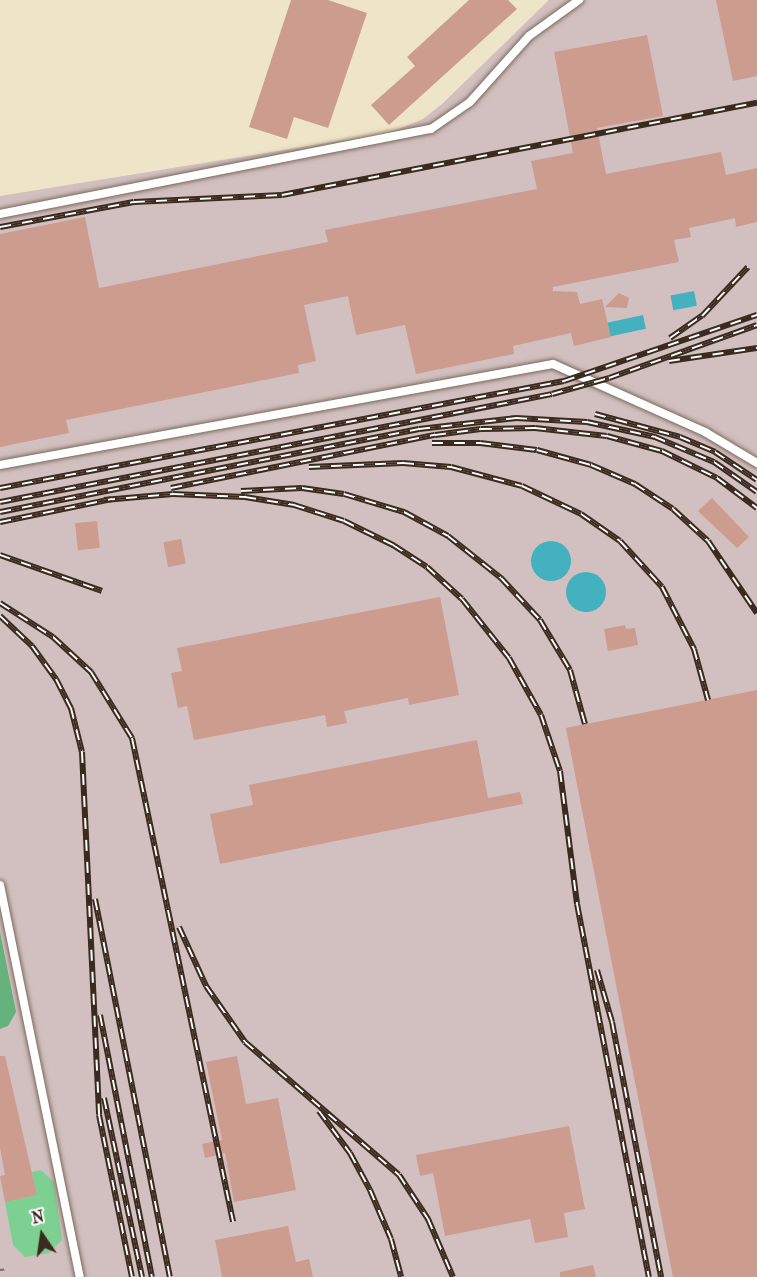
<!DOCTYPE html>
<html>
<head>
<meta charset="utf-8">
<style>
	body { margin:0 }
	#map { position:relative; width:757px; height:1277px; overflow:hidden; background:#eee4c7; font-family:"IM FELL French Canon",serif }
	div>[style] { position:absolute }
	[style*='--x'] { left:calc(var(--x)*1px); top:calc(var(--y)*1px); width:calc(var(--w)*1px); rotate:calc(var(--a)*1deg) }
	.industrial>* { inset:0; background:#d2bfc0 }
	.green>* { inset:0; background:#7ed092 }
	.forest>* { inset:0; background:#66b27c }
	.water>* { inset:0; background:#43b2be; transform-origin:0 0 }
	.round { border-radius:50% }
	.building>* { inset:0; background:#cc9c8f; transform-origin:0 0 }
	.path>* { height:2px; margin-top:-1px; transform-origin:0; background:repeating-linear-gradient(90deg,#7a6b59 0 4.5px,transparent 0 9px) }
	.roads { filter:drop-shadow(0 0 2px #7a6b59) drop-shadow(0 0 2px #7a6b59) }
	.service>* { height:8px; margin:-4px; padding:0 4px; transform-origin:4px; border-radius:4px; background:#fff }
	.rail>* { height:6px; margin-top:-3px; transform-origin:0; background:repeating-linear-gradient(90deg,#fff 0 11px,#3b2a1e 0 22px); box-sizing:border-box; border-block:2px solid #3b2a1e }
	span { translate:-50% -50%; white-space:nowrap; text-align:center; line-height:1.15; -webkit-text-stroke:6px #fff; paint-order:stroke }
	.north { position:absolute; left:12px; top:1205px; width:60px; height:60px; -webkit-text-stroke:4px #fff; paint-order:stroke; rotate:347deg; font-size:16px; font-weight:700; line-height:24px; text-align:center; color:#3b2a1e }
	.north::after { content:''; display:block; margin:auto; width:21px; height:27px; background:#3b2a1e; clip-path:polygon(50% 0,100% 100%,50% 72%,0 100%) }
</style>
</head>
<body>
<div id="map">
	<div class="industrial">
		<div style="clip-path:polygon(549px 0,757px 0,757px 1277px,0 1277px,0 196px,389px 133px,423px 119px,442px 104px)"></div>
	</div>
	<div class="green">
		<div style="clip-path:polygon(41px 1170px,54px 1182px,62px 1240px,49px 1253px,25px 1257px,13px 1245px,5px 1202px,36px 1195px,32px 1172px)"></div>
	</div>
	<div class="forest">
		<div style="clip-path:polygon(0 932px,16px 1012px,8px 1026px,0 1029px)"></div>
	</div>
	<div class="water">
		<div style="left:694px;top:291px;width:15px;height:24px;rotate:79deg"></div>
		<div style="left:643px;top:315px;width:14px;height:37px;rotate:78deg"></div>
		<div class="round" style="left:531px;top:541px;width:40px;height:40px"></div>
		<div class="round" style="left:566px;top:572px;width:40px;height:40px"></div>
	</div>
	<div class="building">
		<div style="clip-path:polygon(291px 0,328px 0,367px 13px,328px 128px,294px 117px,287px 139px,249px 127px)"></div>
		<div style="clip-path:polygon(469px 0,508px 0,517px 9px,389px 125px,371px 105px,415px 66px,407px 57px)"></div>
		<div style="clip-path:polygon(716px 0,757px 0,757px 76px,733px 81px)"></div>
		<div style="clip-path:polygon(647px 35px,663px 116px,597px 128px,606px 174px,721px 152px,726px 175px,757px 168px,757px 222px,736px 227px,735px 218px,689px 228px,691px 237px,674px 240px,679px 262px,553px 287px,553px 291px,577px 292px,580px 304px,602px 299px,611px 337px,574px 346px,571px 333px,513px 346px,514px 354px,416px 374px,405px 325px,356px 335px,348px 296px,304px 305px,316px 361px,298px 365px,299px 373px,66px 420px,69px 433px,0 447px,0 234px,85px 217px,99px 288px,328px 242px,325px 230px,537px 189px,531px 161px,573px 153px,554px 52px)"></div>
		<div style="clip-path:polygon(619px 293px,629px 298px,627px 308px,605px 307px)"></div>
		<div style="clip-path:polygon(712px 498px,749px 537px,737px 548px,698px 511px)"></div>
		<div style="left:97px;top:521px;width:27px;height:22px;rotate:84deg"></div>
		<div style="left:181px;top:539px;width:25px;height:18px;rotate:79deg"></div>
		<div style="clip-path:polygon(440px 597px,459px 695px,409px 705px,408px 698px,344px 711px,347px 723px,327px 727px,325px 715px,194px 740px,187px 706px,178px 708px,171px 673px,182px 671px,177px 648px)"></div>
		<div style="clip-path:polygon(625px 625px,626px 629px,635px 628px,638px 645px,608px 651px,604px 629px)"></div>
		<div style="clip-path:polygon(757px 690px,757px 1277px,673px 1277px,566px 728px)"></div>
		<div style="clip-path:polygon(477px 740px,488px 798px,520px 792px,523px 804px,220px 864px,210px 814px,253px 805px,249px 785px)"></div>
		<div style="clip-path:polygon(0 1056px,5px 1056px,37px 1195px,5px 1202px,0 1176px,5px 1175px,0 1148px)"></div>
		<div style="clip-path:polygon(237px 1056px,246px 1104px,278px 1098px,296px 1190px,234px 1202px,225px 1153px,205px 1158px,202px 1144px,222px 1140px,206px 1062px)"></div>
		<div style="clip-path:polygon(569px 1126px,585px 1209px,564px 1213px,568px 1237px,535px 1243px,530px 1219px,445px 1236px,433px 1173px,420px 1176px,416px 1155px)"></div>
		<div style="clip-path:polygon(288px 1226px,296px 1262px,309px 1259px,313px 1277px,222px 1277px,215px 1240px)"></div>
		<div style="clip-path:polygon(593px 1265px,596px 1277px,560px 1277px,560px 1272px)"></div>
	</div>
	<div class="path">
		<div style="--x:0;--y:1270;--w:8;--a:-7"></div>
	</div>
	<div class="roads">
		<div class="service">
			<div style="--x:0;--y:214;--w:439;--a:-11.2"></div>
			<div style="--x:431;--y:129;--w:47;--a:-34.7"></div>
			<div style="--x:470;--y:102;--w:89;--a:-48.2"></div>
			<div style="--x:529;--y:36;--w:62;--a:-35.8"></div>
			<div style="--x:0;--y:465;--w:562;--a:-10.35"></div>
			<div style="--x:553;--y:364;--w:167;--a:24.1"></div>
			<div style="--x:705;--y:432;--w:61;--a:30.8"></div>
			<div style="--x:0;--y:885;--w:400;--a:78.5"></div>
		</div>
	</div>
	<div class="rail">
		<div style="--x:0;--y:227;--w:136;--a:-10.6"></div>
		<div style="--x:134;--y:202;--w:148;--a:-2.7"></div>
		<div style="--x:282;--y:195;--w:484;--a:-11"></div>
		<div style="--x:670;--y:338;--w:39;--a:-35"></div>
		<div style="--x:702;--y:316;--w:67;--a:-46.8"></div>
		<div style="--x:669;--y:361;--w:89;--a:-8.4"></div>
		<div style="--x:595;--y:414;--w:88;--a:15.1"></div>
		<div style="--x:680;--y:437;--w:38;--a:23"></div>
		<div style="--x:715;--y:452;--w:50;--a:33.7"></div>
		<div style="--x:432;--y:443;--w:48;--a:0"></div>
		<div style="--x:480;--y:443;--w:57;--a:7"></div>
		<div style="--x:537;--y:450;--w:56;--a:15.5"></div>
		<div style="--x:591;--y:465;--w:48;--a:23.4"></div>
		<div style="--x:635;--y:484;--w:45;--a:33.3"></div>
		<div style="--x:673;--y:509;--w:47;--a:42.4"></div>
		<div style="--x:708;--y:541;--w:87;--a:55.8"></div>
		<div style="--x:309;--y:467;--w:94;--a:-2.4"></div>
		<div style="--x:403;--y:463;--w:48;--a:4.8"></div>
		<div style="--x:451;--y:467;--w:73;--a:15"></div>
		<div style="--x:522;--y:486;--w:65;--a:25.4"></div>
		<div style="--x:581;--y:514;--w:47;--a:34.7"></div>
		<div style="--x:620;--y:541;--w:62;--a:47.6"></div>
		<div style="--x:662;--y:587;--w:70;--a:62.7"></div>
		<div style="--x:694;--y:649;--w:53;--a:74.6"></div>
		<div style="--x:0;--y:488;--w:574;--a:-10.74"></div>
		<div style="--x:564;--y:381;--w:204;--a:-18.9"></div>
		<div style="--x:171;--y:488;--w:269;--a:-11.4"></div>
		<div style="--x:435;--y:435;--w:46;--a:-7.4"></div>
		<div style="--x:481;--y:429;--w:54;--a:-1.1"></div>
		<div style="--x:535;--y:428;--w:72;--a:6.3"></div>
		<div style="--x:607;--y:436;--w:57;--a:15.3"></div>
		<div style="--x:662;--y:451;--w:61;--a:26.1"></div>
		<div style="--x:717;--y:478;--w:50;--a:36.9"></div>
		<div style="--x:241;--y:491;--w:61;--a:-2.8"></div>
		<div style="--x:302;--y:488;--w:42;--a:8.1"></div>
		<div style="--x:344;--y:494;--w:63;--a:16.7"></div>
		<div style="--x:404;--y:512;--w:50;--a:28.6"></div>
		<div style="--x:448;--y:536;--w:68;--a:38.4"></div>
		<div style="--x:501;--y:578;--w:57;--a:47.1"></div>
		<div style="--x:540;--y:620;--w:58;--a:59"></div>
		<div style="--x:570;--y:670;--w:56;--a:74.5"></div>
		<div style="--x:104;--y:500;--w:69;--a:-5"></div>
		<div style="--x:173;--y:494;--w:72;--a:2.4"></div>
		<div style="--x:245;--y:497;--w:50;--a:9.3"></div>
		<div style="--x:294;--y:505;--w:52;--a:17.7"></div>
		<div style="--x:344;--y:521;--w:55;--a:26.1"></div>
		<div style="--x:393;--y:545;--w:40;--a:32.9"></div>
		<div style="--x:427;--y:567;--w:47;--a:42.4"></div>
		<div style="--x:462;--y:599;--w:75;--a:51.5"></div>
		<div style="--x:509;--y:658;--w:65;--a:60.7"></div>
		<div style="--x:541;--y:715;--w:59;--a:71.3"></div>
		<div style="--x:560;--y:771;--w:134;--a:82.7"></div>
		<div style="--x:577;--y:904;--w:380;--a:79.1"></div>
		<div style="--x:0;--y:502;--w:562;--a:-11.07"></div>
		<div style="--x:552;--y:394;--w:59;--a:-15.7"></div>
		<div style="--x:609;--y:378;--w:157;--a:-19.7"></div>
		<div style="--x:0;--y:512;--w:427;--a:-11.2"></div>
		<div style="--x:419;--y:429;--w:98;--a:-6.5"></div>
		<div style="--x:516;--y:418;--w:71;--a:3.2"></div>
		<div style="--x:587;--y:422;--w:70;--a:12.4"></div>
		<div style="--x:655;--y:437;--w:64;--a:23"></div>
		<div style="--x:714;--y:462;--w:52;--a:34.9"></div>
		<div style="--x:0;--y:522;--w:114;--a:-11.6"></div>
		<div style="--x:0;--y:555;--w:108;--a:19.4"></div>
		<div style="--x:0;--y:603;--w:63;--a:32.7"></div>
		<div style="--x:53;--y:637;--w:52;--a:42.6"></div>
		<div style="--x:91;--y:672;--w:78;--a:58.2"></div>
		<div style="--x:132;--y:738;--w:494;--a:78.2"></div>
		<div style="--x:0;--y:616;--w:44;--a:43.2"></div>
		<div style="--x:32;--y:646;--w:41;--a:54"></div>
		<div style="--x:56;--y:679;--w:33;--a:63"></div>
		<div style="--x:71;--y:708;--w:45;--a:76"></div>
		<div style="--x:82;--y:752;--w:363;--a:87.3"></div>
		<div style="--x:99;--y:1115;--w:165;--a:78.5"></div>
		<div style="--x:95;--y:899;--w:385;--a:78.8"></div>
		<div style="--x:179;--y:927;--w:65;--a:65.4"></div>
		<div style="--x:206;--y:986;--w:68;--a:55.1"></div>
		<div style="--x:245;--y:1042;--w:203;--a:40.8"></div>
		<div style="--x:399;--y:1175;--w:53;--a:56.6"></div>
		<div style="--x:428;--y:1219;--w:63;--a:66.7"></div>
		<div style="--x:597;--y:970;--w:54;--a:73.9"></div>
		<div style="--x:612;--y:1022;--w:260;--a:79.1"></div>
		<div style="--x:100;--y:1015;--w:267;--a:78.8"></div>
		<div style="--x:104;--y:1098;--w:183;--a:78"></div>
		<div style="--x:319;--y:1111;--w:52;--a:53.6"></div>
		<div style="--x:350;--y:1153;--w:42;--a:61.6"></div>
		<div style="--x:370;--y:1190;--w:53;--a:66.8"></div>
		<div style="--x:391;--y:1239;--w:39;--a:75"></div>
	</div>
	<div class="north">N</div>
</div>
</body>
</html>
